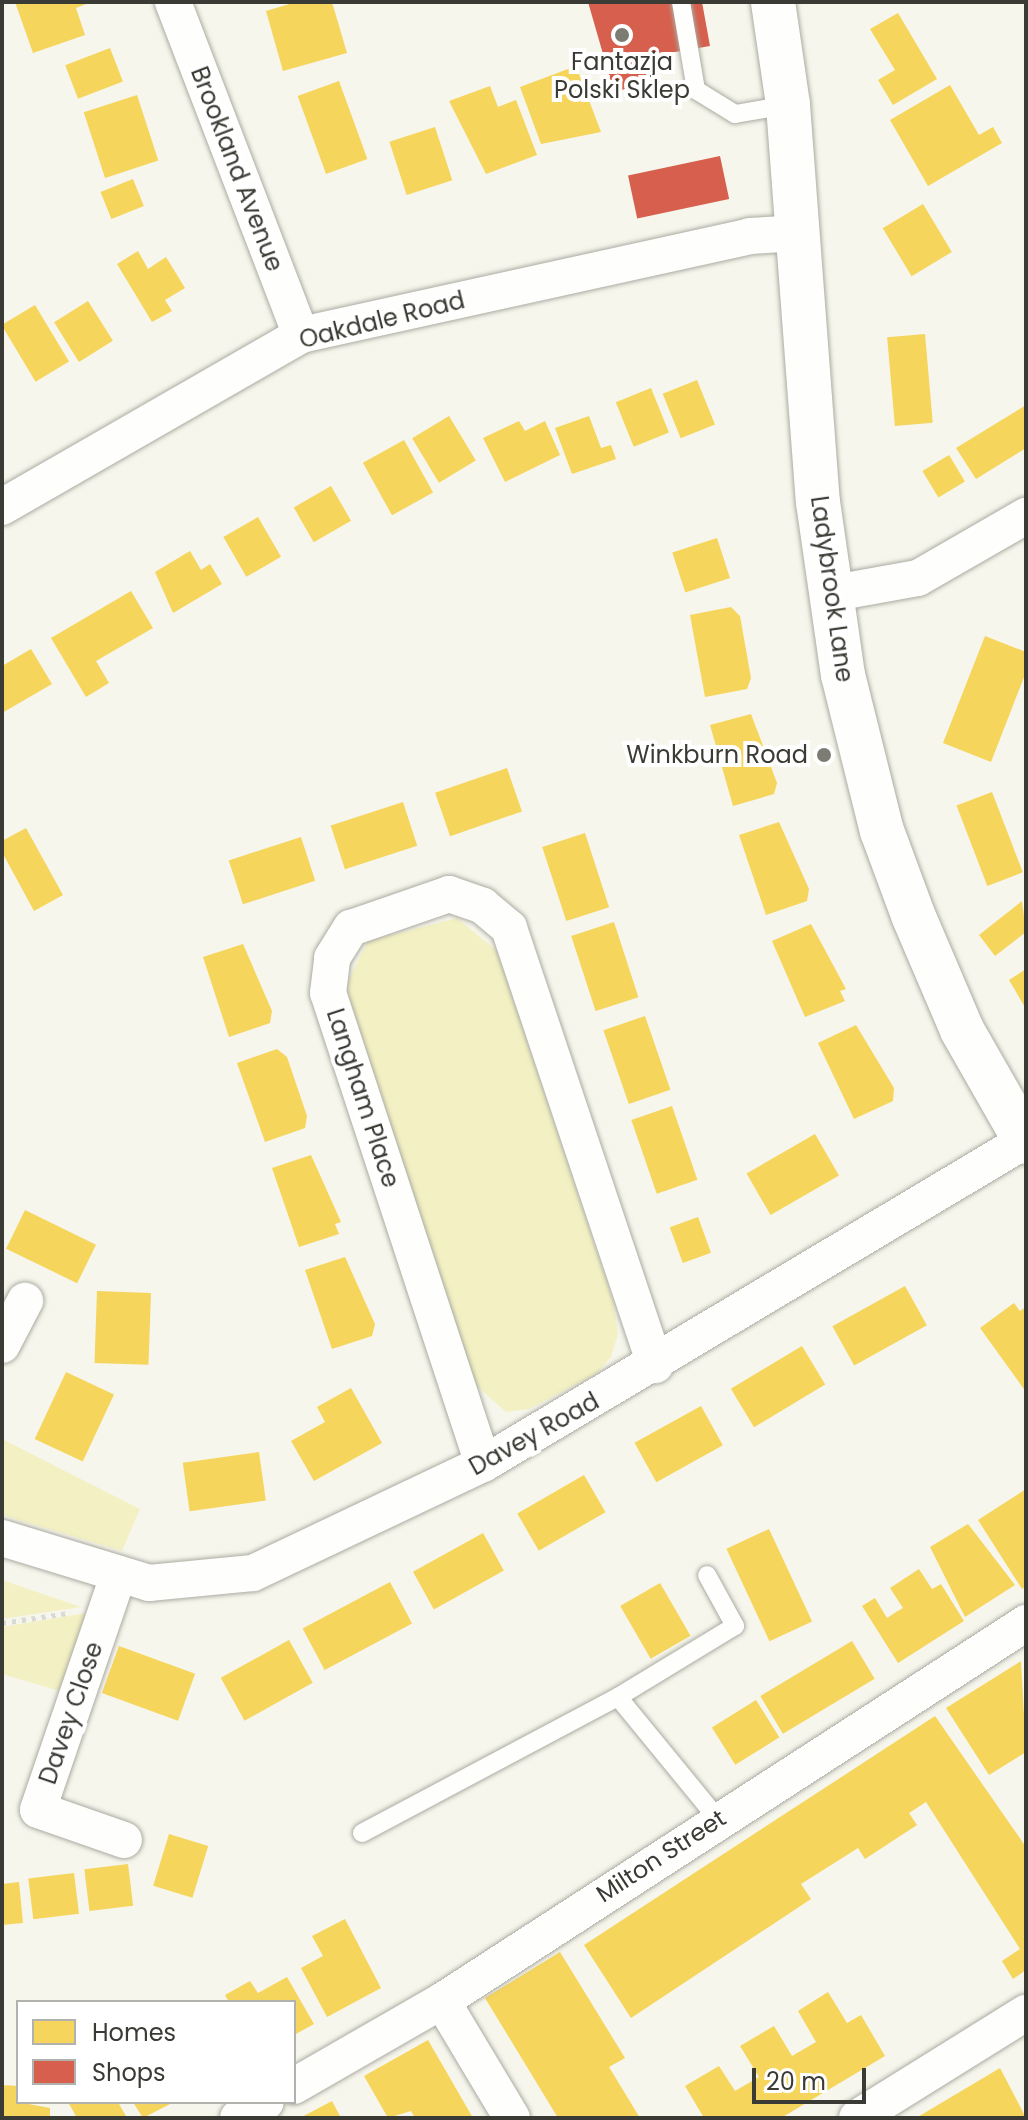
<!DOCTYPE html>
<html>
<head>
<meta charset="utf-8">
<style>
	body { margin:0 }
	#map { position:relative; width:1028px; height:2120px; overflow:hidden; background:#f6f6ec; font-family:Poppins,sans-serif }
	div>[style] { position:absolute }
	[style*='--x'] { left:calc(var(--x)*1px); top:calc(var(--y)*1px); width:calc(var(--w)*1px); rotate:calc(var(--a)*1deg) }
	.green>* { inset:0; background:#f3f1c3 }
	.homes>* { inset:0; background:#f6d55c; transform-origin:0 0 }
	.shops>* { inset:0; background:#d6604d; transform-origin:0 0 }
	.path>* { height:5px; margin-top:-2.5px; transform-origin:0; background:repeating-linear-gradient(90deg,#d9d9d6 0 4px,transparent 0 10px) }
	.roads { filter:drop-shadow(0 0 2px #ababa3) drop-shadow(0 0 2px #ababa3) }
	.lane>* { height:18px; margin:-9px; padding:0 9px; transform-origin:9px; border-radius:9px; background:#fefefc }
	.street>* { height:36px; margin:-18px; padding:0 18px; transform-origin:18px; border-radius:18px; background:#fefefc }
	.secondary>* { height:44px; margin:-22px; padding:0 22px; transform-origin:22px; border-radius:22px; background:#fefefc }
	.dots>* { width:22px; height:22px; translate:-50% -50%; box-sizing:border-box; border:4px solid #fff; border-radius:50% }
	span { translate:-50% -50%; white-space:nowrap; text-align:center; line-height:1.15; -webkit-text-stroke:8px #fff; paint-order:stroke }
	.poi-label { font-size:24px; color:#3b3b35 }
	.right { translate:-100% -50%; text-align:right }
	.street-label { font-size:24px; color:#3b3b35 }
	.frame { position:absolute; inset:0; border:4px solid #3b3b35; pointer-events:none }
	.legend { position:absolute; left:16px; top:2000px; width:280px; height:104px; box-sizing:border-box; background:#fff; border:2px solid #b1b1ae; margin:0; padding:10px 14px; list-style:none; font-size:24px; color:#3b3b35 }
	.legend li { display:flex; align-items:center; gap:16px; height:40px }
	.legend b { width:40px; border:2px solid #b1b1ae }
	.scale { position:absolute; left:752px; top:2068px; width:114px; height:36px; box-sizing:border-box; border:4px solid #3b3b35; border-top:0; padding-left:10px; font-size:24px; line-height:28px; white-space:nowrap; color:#3b3b35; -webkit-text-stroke:6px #fff; paint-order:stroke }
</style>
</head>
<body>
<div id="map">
	<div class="green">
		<div style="clip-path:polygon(457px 918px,497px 951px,613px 1300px,618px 1334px,611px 1357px,596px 1374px,529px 1409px,506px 1412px,469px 1379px,351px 1015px,347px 983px,368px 941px)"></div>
		<div style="clip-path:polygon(2px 1439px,140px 1509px,122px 1551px,2px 1515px)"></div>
		<div style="clip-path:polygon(2px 1580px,81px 1607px,2px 1619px)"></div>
		<div style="clip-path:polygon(92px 1612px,63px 1692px,2px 1674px,2px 1627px)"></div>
	</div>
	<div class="homes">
		<div style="clip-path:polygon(15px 2px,91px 2px,76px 8px,85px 35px,33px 53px)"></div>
		<div style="clip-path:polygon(296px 2px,332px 2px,347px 53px,283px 71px,266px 11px)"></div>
		<div style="clip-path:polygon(898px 13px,937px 79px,893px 105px,878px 80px,895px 70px,870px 29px)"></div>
		<div style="left:110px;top:48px;width:36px;height:48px;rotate:69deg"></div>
		<div style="clip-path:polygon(576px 66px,601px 132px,541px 144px,520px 87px)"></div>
		<div style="left:339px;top:81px;width:83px;height:44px;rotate:70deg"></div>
		<div style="clip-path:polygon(950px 85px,979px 135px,993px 127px,1002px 143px,928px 186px,890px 120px)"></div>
		<div style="clip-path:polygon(490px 86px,498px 107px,516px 100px,537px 155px,486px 174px,449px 101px)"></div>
		<div style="left:137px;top:95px;width:69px;height:56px;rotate:72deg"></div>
		<div style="left:435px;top:127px;width:56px;height:48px;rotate:72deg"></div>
		<div style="left:133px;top:179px;width:29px;height:35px;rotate:68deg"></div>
		<div style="left:923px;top:204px;width:56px;height:47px;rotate:59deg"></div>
		<div style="clip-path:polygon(138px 251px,148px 269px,166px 257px,185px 288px,165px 300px,172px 311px,152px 322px,117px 264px)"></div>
		<div style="left:88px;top:301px;width:47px;height:40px;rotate:58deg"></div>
		<div style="left:35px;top:305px;width:66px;height:39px;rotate:59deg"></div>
		<div style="left:925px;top:334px;width:89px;height:38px;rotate:85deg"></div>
		<div style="left:697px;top:380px;width:48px;height:37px;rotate:68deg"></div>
		<div style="left:651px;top:388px;width:48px;height:38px;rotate:68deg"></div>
		<div style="clip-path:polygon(1026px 405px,1026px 448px,976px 479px,956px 448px)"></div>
		<div style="left:449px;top:416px;width:52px;height:43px;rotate:59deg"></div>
		<div style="clip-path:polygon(589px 416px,601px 448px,611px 445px,616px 459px,572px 474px,555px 428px)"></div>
		<div style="clip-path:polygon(519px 421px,525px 431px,545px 421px,560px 455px,505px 482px,483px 438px)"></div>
		<div style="left:404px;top:440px;width:60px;height:47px;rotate:61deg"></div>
		<div style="left:949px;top:455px;width:31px;height:31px;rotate:59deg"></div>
		<div style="left:331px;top:486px;width:40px;height:43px;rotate:60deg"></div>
		<div style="left:258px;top:517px;width:46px;height:40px;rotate:60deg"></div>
		<div style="left:717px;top:538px;width:42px;height:47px;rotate:72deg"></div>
		<div style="clip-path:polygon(190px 551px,201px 570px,210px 564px,222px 584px,173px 613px,155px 572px)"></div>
		<div style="clip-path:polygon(131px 591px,153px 628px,96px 661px,109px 683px,86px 697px,51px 638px)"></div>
		<div style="clip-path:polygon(731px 607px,740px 616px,751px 678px,747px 689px,705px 697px,690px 615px)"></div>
		<div style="clip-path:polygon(985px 636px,1026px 652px,1026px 672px,991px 762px,943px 743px)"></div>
		<div style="clip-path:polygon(31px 649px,52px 684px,2px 713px,2px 666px)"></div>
		<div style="clip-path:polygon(751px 714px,777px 783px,774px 794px,733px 806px,710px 725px)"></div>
		<div style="left:507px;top:768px;width:46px;height:76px;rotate:71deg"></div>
		<div style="left:992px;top:792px;width:86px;height:38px;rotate:69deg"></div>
		<div style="left:403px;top:802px;width:46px;height:76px;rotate:72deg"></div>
		<div style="clip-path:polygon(779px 822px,809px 889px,807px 901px,766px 915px,739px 835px)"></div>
		<div style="clip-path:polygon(26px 828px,63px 895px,34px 911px,2px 852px,2px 841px)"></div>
		<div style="left:585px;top:833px;width:78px;height:45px;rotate:72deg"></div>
		<div style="left:301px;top:837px;width:46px;height:76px;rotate:72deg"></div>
		<div style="clip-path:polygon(1022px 901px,1026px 932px,995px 956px,979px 935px)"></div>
		<div style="left:614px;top:922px;width:79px;height:45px;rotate:72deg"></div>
		<div style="clip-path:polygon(811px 924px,846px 989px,840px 991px,845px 1001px,805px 1017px,772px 941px)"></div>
		<div style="clip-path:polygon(243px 944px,272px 1011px,270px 1023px,229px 1037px,203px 957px)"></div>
		<div style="clip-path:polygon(1026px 969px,1026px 1009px,1009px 980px)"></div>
		<div style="left:645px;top:1016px;width:78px;height:44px;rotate:71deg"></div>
		<div style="clip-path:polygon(856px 1025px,894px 1088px,893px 1101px,854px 1119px,818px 1043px)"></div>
		<div style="clip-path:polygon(277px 1049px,287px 1057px,307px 1116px,305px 1128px,265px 1142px,237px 1063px)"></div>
		<div style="left:672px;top:1106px;width:78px;height:43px;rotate:71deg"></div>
		<div style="left:815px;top:1134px;width:48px;height:79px;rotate:60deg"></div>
		<div style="clip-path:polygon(311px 1155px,341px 1222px,335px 1224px,339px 1234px,299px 1247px,272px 1168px)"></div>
		<div style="left:25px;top:1210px;width:79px;height:43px;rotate:26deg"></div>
		<div style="left:698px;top:1217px;width:38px;height:30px;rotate:70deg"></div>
		<div style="clip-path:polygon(345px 1257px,375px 1324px,372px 1336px,332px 1349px,305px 1270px)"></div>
		<div style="left:905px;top:1286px;width:45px;height:83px;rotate:61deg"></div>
		<div style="left:97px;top:1291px;width:54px;height:72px;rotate:2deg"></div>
		<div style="clip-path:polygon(1014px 1303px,1020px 1311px,1026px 1307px,1026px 1392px,980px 1328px)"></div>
		<div style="left:802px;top:1346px;width:45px;height:83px;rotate:59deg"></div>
		<div style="left:66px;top:1372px;width:53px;height:74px;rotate:25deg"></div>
		<div style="clip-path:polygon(351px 1388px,382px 1443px,314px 1481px,291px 1441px,325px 1422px,317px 1407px)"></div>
		<div style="left:701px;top:1406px;width:45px;height:76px;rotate:61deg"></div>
		<div style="left:259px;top:1452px;width:49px;height:77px;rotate:82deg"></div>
		<div style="left:584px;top:1475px;width:43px;height:77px;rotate:60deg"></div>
		<div style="clip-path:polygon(1026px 1489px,1026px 1586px,1022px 1589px,978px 1520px)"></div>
		<div style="clip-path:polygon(968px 1524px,1015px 1585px,965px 1617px,930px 1547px)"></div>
		<div style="left:769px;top:1529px;width:102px;height:47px;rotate:65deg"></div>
		<div style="left:483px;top:1533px;width:43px;height:80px;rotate:61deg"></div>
		<div style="clip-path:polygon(919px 1569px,932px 1589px,941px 1584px,964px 1621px,898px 1663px,862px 1606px,875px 1598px,887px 1618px,896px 1612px,903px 1608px,890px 1588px)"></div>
		<div style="left:390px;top:1582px;width:47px;height:99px;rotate:62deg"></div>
		<div style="left:660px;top:1583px;width:61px;height:46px;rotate:60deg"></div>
		<div style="left:289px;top:1640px;width:49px;height:78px;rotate:61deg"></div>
		<div style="left:852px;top:1641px;width:44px;height:107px;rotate:59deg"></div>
		<div style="left:119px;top:1646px;width:81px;height:50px;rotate:20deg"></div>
		<div style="clip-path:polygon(1021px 1661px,1026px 1752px,989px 1775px,946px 1708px)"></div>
		<div style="left:756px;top:1700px;width:44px;height:52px;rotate:58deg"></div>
		<div style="clip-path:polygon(935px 1716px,1026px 1847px,1026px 1970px,1013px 1979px,1002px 1961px,1020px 1949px,926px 1802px,909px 1813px,917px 1825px,865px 1859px,858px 1848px,801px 1884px,811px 1899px,631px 2018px,584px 1945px)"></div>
		<div style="left:169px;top:1834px;width:41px;height:54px;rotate:17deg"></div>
		<div style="left:128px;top:1864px;width:42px;height:44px;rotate:83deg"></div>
		<div style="left:74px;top:1873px;width:41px;height:46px;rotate:83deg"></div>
		<div style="clip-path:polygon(19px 1882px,23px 1923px,2px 1925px,2px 1884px)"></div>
		<div style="clip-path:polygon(345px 1919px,381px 1988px,327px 2017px,301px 1968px,323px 1956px,312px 1936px)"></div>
		<div style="clip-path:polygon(560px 1952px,625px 2058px,609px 2067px,640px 2118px,558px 2118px,485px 1998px)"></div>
		<div style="clip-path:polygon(287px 1977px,314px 2024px,294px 2035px,294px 2002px,229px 2002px,225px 1995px,250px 1981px,258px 1993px)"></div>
		<div style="clip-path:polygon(828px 1992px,847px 2023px,861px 2015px,885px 2056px,781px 2118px,704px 2118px,685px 2086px,719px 2066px,735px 2091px,759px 2077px,740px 2046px,774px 2026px,792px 2056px,816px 2042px,798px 2011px)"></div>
		<div style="clip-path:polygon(428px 2040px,473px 2118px,415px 2118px,411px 2111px,388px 2118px,364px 2076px)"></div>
		<div style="clip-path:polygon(1000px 2068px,1026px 2118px,916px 2118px)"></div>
		<div style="clip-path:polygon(2px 2085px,18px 2086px,18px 2102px,50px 2108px,50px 2118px,2px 2118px)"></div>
		<div style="clip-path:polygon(332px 2101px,341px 2118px,300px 2118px)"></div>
		<div style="clip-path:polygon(68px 2102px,118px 2102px,127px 2118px,77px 2118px)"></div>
		<div style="clip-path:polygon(133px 2102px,174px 2102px,143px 2118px)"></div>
	</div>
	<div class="shops">
		<div style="clip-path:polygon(588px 2px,702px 2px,710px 46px,652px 56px,657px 81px,614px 92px)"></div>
		<div style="left:720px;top:156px;width:44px;height:94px;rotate:78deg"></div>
	</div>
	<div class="path">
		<div style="--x:2;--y:1623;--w:67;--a:-8.6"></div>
	</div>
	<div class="roads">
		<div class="lane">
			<div style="--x:681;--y:2;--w:89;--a:80.3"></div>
			<div style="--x:696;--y:90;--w:46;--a:31.6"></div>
			<div style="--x:735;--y:114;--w:54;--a:-9.6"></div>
			<div style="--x:618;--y:1697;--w:137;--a:-31.3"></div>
			<div style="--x:735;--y:1626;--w:58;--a:-118.8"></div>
			<div style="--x:362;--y:1833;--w:290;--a:-28"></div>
			<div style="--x:618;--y:1697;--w:158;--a:50.7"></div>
		</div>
		<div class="street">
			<div style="--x:173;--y:2;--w:357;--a:69"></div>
			<div style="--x:2;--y:507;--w:345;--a:-29.9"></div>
			<div style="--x:301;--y:335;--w:460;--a:-12.4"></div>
			<div style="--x:750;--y:236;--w:49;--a:-3.5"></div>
			<div style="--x:829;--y:594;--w:90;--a:-10.2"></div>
			<div style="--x:918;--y:578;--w:125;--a:-29.9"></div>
			<div style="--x:2;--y:1345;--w:50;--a:-62.4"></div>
			<div style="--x:483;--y:1464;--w:496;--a:-108.2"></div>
			<div style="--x:328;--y:993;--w:35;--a:-83"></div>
			<div style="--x:332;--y:958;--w:36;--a:-58"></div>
			<div style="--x:351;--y:928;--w:104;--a:-19.1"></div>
			<div style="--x:449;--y:894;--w:36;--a:19"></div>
			<div style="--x:483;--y:906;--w:34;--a:40"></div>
			<div style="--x:509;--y:928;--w:461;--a:71.5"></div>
			<div style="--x:2;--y:1538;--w:154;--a:17"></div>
			<div style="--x:149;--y:1583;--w:104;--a:-5.5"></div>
			<div style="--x:253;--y:1573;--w:255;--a:-25.4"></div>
			<div style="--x:483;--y:1464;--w:632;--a:-30.82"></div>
			<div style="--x:118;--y:1576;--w:247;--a:108.9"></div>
			<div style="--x:38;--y:1810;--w:91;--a:19.2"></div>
			<div style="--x:442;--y:2001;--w:136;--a:59.1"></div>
			<div style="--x:294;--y:2086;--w:171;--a:-29.9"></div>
			<div style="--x:442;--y:2001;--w:696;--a:-32.91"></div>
			<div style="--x:238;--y:2118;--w:32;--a:-30"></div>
			<div style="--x:857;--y:2118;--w:199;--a:-31.9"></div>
		</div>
		<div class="secondary">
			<div style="--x:773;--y:2;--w:104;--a:81.7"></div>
			<div style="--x:788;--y:105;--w:398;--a:85.7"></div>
			<div style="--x:818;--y:502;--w:175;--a:81.8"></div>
			<div style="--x:843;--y:675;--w:161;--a:76"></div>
			<div style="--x:882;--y:831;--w:90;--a:69.7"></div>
			<div style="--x:913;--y:915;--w:125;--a:66.9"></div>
			<div style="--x:962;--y:1030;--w:129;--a:60.3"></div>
		</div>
	</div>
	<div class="dots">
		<div style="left:622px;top:35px;background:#7c7c75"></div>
		<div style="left:824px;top:755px;background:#7c7c75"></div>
	</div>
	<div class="poi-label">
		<span style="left:622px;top:76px">Fantazja<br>Polski Sklep</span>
		<span class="right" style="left:808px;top:755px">Winkburn Road</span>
	</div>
	<div class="street-label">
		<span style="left:237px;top:169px;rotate:69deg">Brookland Avenue</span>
		<span style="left:382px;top:320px;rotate:-14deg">Oakdale Road</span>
		<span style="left:832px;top:589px;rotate:82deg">Ladybrook Lane</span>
		<span style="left:363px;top:1098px;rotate:72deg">Langham Place</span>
		<span style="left:534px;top:1434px;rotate:-29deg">Davey Road</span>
		<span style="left:71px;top:1713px;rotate:-71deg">Davey Close</span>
		<span style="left:661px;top:1856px;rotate:-33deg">Milton Street</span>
	</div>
	<div class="frame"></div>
	<ul class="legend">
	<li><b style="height:22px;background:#f6d55c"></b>Homes</li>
	<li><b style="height:22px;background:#d6604d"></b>Shops</li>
	</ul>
	<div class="scale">20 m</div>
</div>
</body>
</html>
